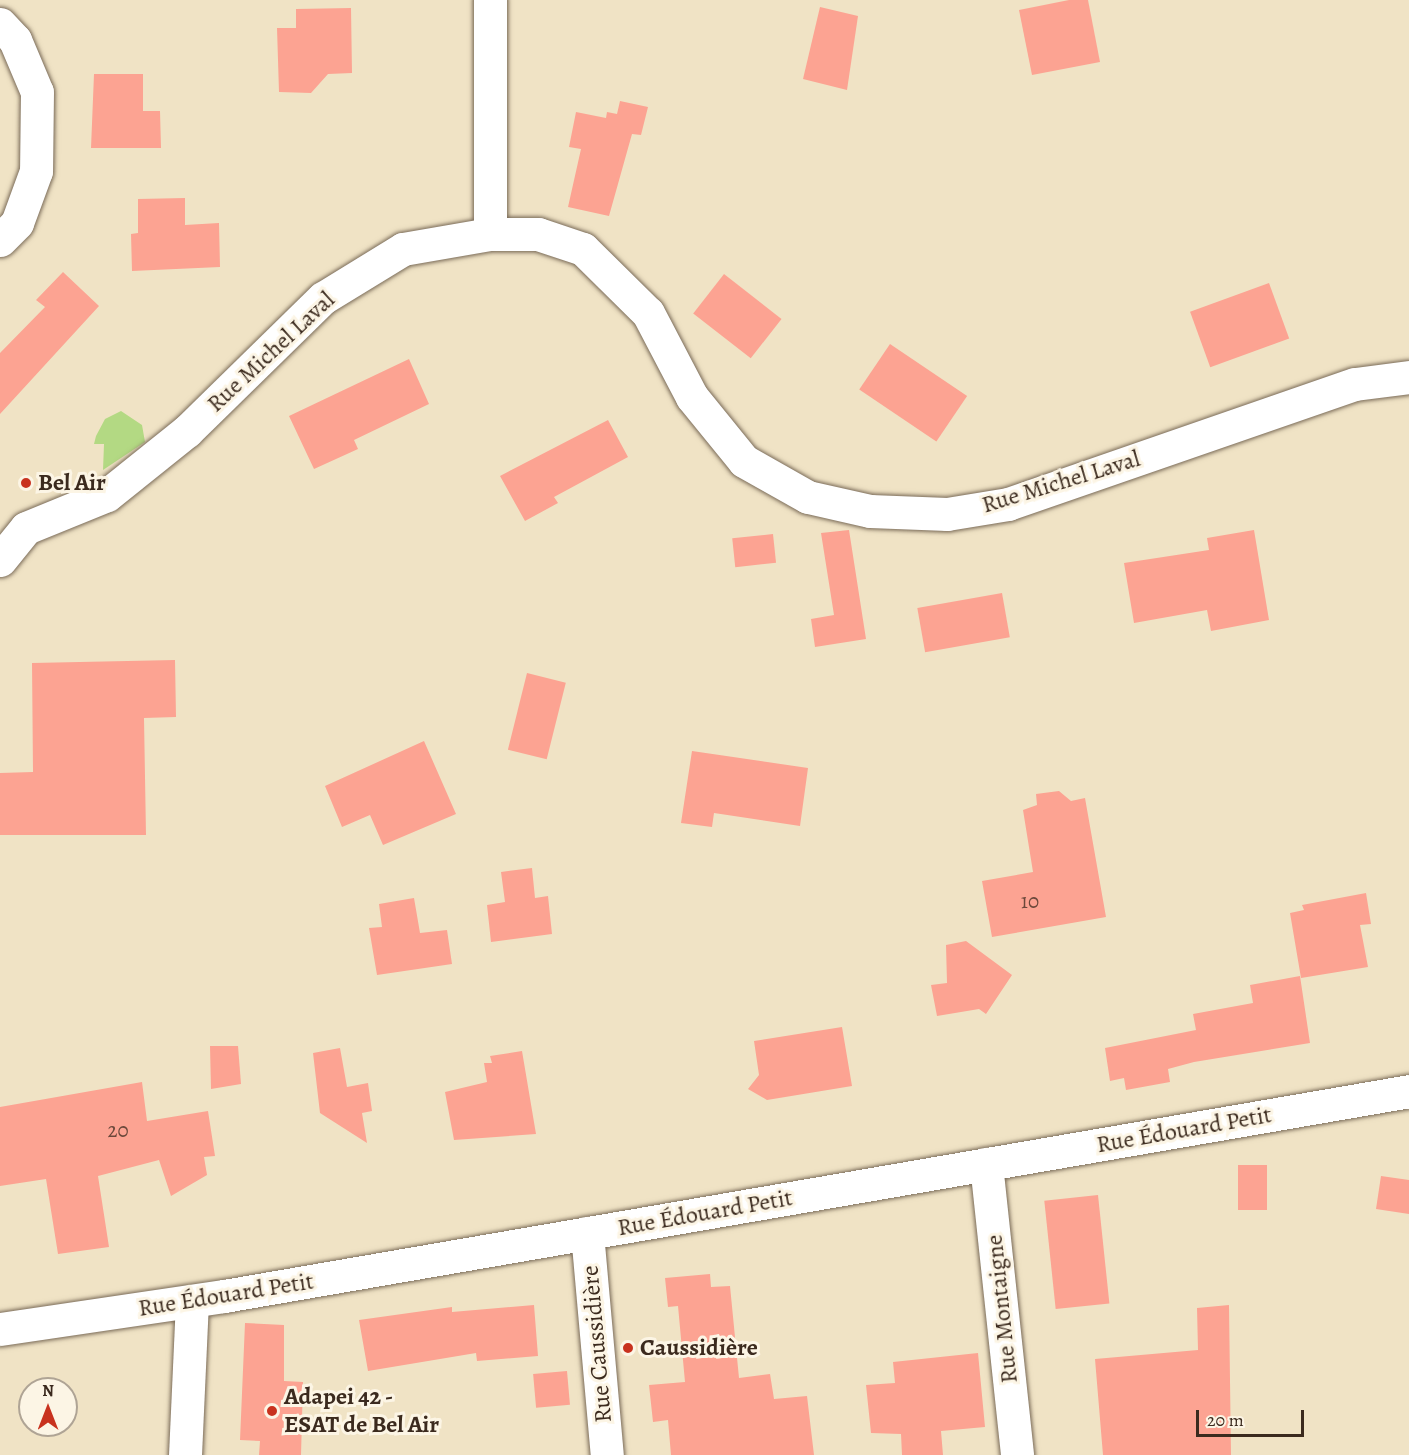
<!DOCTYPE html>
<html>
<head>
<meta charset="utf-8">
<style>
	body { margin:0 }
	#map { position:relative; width:1409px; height:1455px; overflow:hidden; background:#f0e3c5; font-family:Alegreya,serif }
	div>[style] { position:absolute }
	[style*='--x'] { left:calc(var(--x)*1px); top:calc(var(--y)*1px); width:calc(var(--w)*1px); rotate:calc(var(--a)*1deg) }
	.green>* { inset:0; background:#b3d983 }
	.building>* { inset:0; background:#fca392; transform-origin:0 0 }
	.roads { filter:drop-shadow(0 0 2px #7a6b58) drop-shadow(0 0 2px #7a6b58) }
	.minor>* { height:33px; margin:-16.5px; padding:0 16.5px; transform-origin:16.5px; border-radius:16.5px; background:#fff }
	.dots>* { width:16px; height:16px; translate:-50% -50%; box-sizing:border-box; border:3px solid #fcf5e5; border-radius:50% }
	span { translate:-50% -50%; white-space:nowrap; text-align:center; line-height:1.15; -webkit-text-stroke:6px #fcf5e5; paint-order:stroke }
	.number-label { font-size:21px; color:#6b483b }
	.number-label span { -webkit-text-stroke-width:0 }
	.street-label { font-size:24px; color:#3b2a1e }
	.poi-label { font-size:24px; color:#3b2a1e; font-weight:700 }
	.left { translate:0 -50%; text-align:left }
	.north { position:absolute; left:18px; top:1377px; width:60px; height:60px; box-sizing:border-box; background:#fcf5e5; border:2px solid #afa495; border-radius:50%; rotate:0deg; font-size:16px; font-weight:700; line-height:24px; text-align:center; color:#3b2a1e }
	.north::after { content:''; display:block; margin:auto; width:21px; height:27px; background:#c8321e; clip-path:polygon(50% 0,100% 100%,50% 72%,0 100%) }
	.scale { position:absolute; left:1196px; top:1410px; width:108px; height:27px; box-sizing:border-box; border:3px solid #3b2a1e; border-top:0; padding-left:8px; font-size:18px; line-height:21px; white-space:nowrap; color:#3b2a1e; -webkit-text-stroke:4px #fcf5e5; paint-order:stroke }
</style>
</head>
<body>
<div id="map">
	<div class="green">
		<div style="clip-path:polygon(121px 411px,142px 425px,145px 442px,103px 470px,104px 444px,94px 444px,96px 436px,105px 419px)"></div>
	</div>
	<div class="building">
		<div style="clip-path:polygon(1069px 0,1088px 0,1100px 62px,1032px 75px,1019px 10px)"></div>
		<div style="clip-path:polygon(820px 7px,858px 16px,847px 90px,803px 79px)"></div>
		<div style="clip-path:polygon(351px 8px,352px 73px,328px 74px,311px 93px,279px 92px,277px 28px,296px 28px,296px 9px)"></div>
		<div style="clip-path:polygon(94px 74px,143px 74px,143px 111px,160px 111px,161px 148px,91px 148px)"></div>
		<div style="clip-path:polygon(620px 101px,648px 107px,641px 135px,632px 134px,609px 216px,568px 207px,581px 149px,569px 147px,576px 112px,606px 118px,607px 112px,617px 114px)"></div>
		<div style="clip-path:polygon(185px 198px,185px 225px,219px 223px,220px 267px,132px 271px,131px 234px,138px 233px,138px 199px)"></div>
		<div style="clip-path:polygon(63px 272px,99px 306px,0 414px,0 353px,45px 307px,36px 300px)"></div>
		<div style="left:724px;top:274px;width:73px;height:50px;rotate:38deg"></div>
		<div style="left:1269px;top:283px;width:59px;height:84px;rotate:70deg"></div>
		<div style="left:890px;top:344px;width:93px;height:55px;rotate:34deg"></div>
		<div style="clip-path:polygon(409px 359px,429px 404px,354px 440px,358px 449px,314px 469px,289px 416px)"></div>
		<div style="clip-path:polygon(608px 420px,628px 457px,554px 497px,558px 503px,525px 521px,500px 476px)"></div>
		<div style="clip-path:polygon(849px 530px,866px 639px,815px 647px,811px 619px,834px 615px,821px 533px)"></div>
		<div style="clip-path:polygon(1254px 530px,1269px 620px,1211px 631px,1207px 610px,1134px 623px,1124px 563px,1209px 550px,1207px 538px)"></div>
		<div style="left:773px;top:534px;width:29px;height:41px;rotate:84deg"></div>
		<div style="left:1002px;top:593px;width:45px;height:86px;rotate:80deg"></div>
		<div style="clip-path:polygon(175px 660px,176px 717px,144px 718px,146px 835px,0 835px,0 773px,33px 772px,32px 663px)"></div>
		<div style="left:527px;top:673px;width:40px;height:79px;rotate:14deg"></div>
		<div style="clip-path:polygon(424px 741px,456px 814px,383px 845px,370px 815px,342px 827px,325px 786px)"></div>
		<div style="clip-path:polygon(692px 751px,808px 768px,800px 826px,714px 813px,712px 827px,681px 823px)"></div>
		<div style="clip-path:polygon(1059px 791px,1071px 801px,1085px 798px,1106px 917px,992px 937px,982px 881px,1033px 872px,1023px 810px,1037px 805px,1036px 794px)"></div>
		<div style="clip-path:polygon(532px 868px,535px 898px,548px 896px,552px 934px,491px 942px,487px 905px,505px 902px,501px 872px)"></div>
		<div style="clip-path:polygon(1366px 893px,1371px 924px,1360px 925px,1368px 967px,1301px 978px,1290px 913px,1304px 910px,1302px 905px)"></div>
		<div style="clip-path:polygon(414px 898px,420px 933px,447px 930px,452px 964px,377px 975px,369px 928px,382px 927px,379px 904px)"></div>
		<div style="clip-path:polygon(966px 941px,1012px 975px,986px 1014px,979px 1009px,937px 1016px,931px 985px,947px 983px,946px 945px)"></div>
		<div style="clip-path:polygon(1300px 976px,1310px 1043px,1194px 1062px,1168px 1069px,1170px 1082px,1126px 1090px,1124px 1078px,1110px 1081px,1105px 1048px,1196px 1030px,1193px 1014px,1253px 1003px,1250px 985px)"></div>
		<div style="clip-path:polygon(842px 1027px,852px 1086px,767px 1100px,748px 1089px,759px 1075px,754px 1041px)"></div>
		<div style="clip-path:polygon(210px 1046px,238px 1046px,241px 1084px,211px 1089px)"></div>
		<div style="clip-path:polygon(340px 1048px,347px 1087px,368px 1083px,372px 1111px,362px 1113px,367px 1143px,320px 1113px,313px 1053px)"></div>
		<div style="clip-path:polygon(522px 1051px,536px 1134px,454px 1140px,445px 1092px,487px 1082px,484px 1063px,492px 1063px,490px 1056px)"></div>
		<div style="clip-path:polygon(142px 1082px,147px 1121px,208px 1111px,215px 1156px,204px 1157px,207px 1175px,171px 1196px,159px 1160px,98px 1176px,109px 1247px,58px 1254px,46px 1179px,0 1186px,0 1107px)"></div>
		<div style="left:1238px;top:1165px;width:29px;height:45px"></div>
		<div style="clip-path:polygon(1381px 1176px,1409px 1180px,1409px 1214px,1376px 1209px)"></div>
		<div style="left:1098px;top:1195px;width:109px;height:54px;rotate:84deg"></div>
		<div style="clip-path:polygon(710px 1274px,711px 1287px,730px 1286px,739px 1378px,770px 1374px,774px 1399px,807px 1396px,814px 1455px,671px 1455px,668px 1420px,653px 1422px,649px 1385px,685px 1382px,678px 1306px,668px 1307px,665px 1278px)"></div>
		<div style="clip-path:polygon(534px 1305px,538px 1356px,477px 1361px,476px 1353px,368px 1371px,359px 1320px,452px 1307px,452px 1312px)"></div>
		<div style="clip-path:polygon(1229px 1305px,1231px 1455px,1103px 1455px,1095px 1359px,1198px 1350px,1197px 1308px)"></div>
		<div style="clip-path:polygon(245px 1323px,284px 1325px,284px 1381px,303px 1382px,301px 1455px,259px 1455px,260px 1441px,240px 1440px)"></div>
		<div style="clip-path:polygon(978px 1353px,985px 1427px,941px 1431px,943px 1455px,902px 1455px,901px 1434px,871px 1433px,866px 1385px,895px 1383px,893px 1362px)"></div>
		<div style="left:567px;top:1371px;width:34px;height:34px;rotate:85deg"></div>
	</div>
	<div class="roads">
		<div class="minor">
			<div style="--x:0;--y:24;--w:22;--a:47"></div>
			<div style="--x:15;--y:40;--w:56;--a:67.1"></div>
			<div style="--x:37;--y:92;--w:79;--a:90.7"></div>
			<div style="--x:36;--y:171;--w:55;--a:110.1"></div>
			<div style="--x:17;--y:223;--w:24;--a:135"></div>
			<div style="--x:490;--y:234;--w:234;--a:-90"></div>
			<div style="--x:0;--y:560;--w:41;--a:-50.9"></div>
			<div style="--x:26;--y:528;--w:87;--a:-22.2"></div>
			<div style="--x:107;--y:495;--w:102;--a:-38.7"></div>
			<div style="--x:187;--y:431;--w:190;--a:-44.4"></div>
			<div style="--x:323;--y:298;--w:94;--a:-31.5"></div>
			<div style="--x:403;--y:249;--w:88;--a:-9.8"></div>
			<div style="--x:490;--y:234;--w:48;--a:0"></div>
			<div style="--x:538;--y:234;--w:47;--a:18.4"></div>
			<div style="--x:583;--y:249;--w:91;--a:44.6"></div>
			<div style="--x:648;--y:313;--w:95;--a:62.4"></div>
			<div style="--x:692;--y:397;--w:82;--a:50.9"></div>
			<div style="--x:744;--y:461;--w:73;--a:29.4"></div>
			<div style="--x:808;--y:497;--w:64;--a:12.7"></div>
			<div style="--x:870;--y:511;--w:77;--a:2.2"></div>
			<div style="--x:947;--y:514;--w:62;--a:-9.3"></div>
			<div style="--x:1008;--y:504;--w:367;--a:-19.1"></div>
			<div style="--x:1355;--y:384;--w:54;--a:-7.4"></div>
			<div style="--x:986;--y:1164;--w:293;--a:83.9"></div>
			<div style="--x:587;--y:1233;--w:223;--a:84.9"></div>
			<div style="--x:0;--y:1329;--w:226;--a:-8.4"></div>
			<div style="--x:224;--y:1296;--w:1203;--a:-9.81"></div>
			<div style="--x:185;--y:1455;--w:154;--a:-87.4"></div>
		</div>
	</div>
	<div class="dots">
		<div style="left:26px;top:483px;background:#c8321e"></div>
		<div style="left:628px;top:1348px;background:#c8321e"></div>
		<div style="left:272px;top:1411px;background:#c8321e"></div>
	</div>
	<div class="number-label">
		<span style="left:1030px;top:901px">10</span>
		<span style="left:118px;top:1130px">20</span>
	</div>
	<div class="street-label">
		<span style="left:271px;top:352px;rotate:-43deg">Rue Michel Laval</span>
		<span style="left:1061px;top:482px;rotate:-17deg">Rue Michel Laval</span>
		<span style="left:1184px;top:1130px;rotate:-10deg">Rue Édouard Petit</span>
		<span style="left:705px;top:1213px;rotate:-10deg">Rue Édouard Petit</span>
		<span style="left:226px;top:1295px;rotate:-9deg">Rue Édouard Petit</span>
		<span style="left:1002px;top:1309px;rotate:-96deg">Rue Montaigne</span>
		<span style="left:597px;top:1344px;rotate:-95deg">Rue Caussidière</span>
	</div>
	<div class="poi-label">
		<span class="left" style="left:38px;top:483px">Bel Air</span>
		<span class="left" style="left:640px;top:1348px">Caussidière</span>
		<span class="left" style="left:284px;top:1411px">Adapei 42 -<br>ESAT de Bel Air</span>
	</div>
	<div class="north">N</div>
	<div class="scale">20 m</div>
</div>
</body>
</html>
